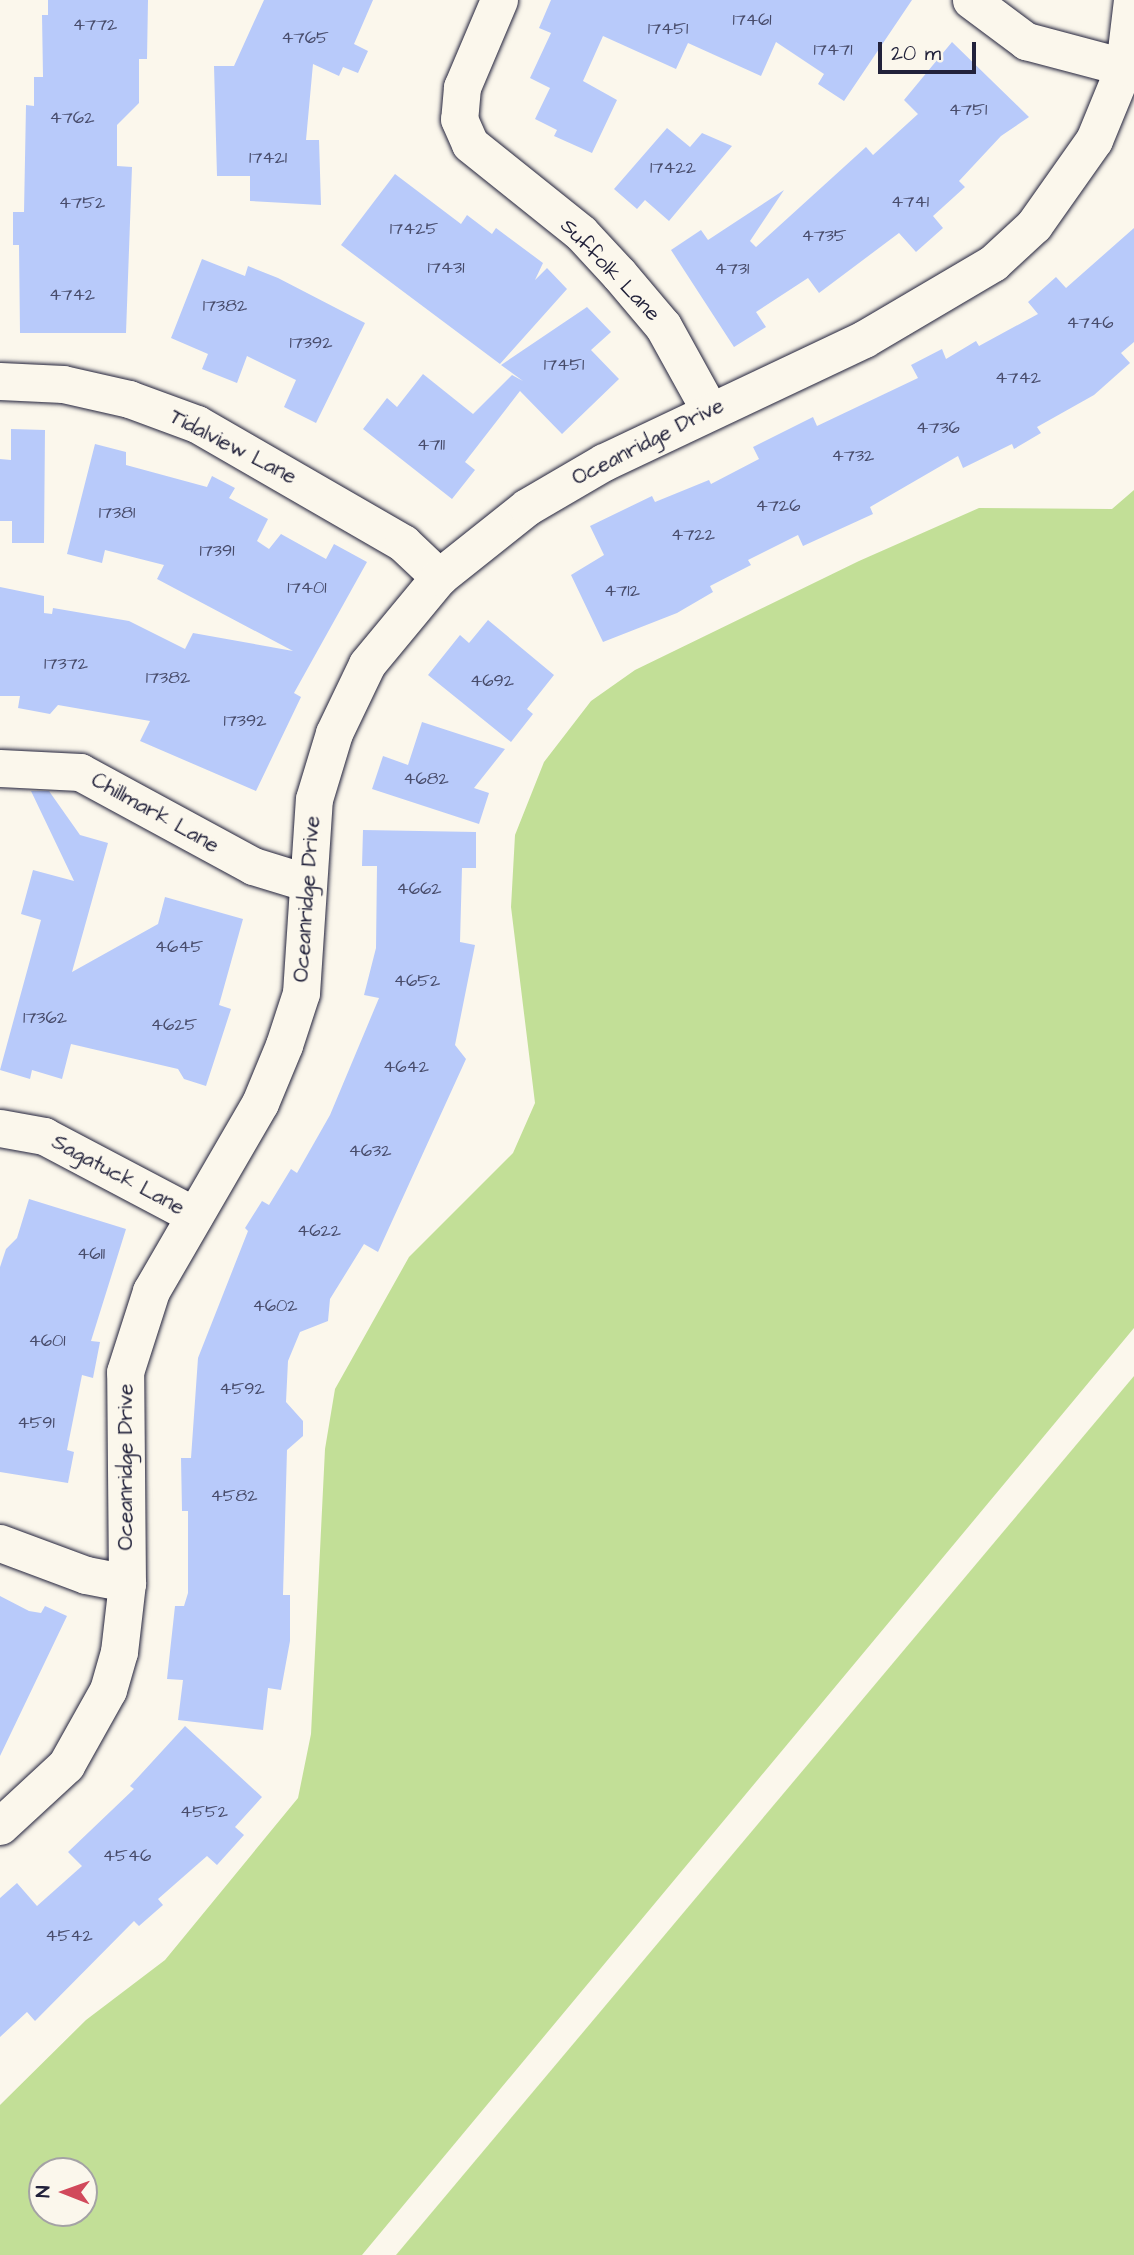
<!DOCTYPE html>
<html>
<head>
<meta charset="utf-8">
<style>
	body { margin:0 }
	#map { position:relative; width:1134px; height:2255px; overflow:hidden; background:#fbf7ec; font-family:"Architects Daughter",sans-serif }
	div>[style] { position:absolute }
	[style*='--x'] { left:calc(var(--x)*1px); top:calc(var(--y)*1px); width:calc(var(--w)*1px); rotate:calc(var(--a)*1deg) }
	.green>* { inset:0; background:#c2df97 }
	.building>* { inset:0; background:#b8cafa }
	.roads { filter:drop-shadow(0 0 2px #22223b) drop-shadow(0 0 2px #22223b) }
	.minor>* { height:37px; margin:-18.5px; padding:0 18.5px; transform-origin:18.5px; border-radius:18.5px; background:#fbf7ec }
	span { translate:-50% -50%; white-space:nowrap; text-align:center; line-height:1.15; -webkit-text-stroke:5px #fbf7ec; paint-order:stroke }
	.number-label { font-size:18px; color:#484c6b }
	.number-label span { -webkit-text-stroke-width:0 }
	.street-label { font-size:21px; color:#22223b }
	.north { position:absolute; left:28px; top:2157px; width:70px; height:70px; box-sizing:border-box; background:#fbf7ec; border:2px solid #a4a2a5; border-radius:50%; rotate:271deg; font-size:19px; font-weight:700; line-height:28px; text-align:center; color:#22223b }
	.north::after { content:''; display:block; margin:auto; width:24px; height:32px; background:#d1495b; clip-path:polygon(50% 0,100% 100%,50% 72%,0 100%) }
	.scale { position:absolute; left:878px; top:42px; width:98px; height:32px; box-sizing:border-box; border:4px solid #22223b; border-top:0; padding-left:9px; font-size:21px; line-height:24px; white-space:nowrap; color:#22223b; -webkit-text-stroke:5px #fbf7ec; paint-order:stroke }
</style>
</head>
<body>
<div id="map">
	<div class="green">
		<div style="clip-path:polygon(evenodd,1134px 490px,1134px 1328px,362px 2255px,0 2255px,0 2105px,86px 2020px,165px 1960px,298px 1798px,311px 1734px,325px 1449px,335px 1389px,409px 1257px,513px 1153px,535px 1103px,511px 907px,515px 835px,544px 762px,591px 701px,635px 670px,859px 561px,979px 508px,1112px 509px,1134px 490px,84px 2171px,84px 2213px,42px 2213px,42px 2171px,84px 2171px)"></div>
		<div style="clip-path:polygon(1134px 1376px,1134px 2255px,396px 2255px)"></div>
	</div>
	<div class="building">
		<div style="clip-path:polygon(48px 0,148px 0,147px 59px,139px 59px,139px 103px,117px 125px,117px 166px,132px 167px,126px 333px,20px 333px,19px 245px,13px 245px,13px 212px,24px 212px,26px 105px,34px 106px,34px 77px,43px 77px,42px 15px,48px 15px)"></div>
		<div style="clip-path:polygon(264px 0,373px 0,354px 44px,368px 51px,358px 73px,343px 67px,339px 76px,313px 64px,306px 140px,319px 140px,321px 205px,250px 201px,250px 176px,217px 176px,214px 66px,234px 66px)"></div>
		<div style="clip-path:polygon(551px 0,912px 0,844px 101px,818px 84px,824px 74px,776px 42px,761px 76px,688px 43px,676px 69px,603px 36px,583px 81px,617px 100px,592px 153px,554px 136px,557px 130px,535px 119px,550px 88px,530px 78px,551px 33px,539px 28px)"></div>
		<div style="clip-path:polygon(952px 42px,1029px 117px,1001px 136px,959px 181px,965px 187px,933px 216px,943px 228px,916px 252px,899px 233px,819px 293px,808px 278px,756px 312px,766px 327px,734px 347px,671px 250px,701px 230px,708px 240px,784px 190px,750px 241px,756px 247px,866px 147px,873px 155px,918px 114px,904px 100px)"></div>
		<div style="clip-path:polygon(667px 128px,690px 147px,702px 133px,732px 146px,669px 221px,645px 200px,637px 209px,614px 189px)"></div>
		<div style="clip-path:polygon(395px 174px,461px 224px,467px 215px,492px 234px,496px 228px,543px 263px,535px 280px,547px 268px,567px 289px,500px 364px,341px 245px)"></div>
		<div style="clip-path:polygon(1134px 228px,1134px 342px,1121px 353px,1130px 363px,1094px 395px,1037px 427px,1041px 433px,1014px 449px,1012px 444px,963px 468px,958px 456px,870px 507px,873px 514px,803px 546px,798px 535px,748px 560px,751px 565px,710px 586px,713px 592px,677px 613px,603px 642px,571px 575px,604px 555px,590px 526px,652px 496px,655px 502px,709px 480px,711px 484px,759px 459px,753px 447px,813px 417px,817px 426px,918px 378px,911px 365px,942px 349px,946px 359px,976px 341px,979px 346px,1038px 314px,1028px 302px,1056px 277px,1066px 288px)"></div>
		<div style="clip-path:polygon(202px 259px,245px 276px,248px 266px,278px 278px,365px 323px,316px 423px,284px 407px,296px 380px,247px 356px,237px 383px,202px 369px,208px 354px,171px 338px)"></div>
		<div style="clip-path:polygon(587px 307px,611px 332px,591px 350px,619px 379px,562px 434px,520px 391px,465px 462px,475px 470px,452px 499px,363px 429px,387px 398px,397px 407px,423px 374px,473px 414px,512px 375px,523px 381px,501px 365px)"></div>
		<div style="clip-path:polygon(11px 429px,45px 430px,44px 543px,12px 543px,12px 521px,0 521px,0 459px,11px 460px)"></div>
		<div style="clip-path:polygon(95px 444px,126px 452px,126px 465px,207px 487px,212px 476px,235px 488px,229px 498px,268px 519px,257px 541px,269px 549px,281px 534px,326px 559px,334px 544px,367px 562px,294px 693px,301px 697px,256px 791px,140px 741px,150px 721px,58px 705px,50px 714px,18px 708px,20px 696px,0 696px,0 587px,44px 596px,44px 613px,52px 614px,53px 608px,129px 621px,185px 649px,193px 633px,293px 651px,157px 579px,164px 565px,105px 550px,102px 563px,67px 554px)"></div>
		<div style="clip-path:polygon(488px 620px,554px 675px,527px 709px,533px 714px,511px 742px,428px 675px,460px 635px,469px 643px)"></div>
		<div style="clip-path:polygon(422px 722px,505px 749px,474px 788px,489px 793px,479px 824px,372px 789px,383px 756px,408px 765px)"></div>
		<div style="clip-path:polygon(31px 791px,49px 791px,80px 835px,108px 843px,72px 972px,158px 924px,165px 897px,243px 919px,219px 1005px,231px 1009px,206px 1086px,184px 1079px,178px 1069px,71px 1044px,62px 1079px,32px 1070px,30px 1079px,0 1070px,41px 920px,21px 914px,33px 870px,74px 881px)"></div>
		<div style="clip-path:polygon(363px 830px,476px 832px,476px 868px,462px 868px,460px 942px,475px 945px,455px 1045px,466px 1059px,378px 1252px,364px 1244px,330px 1299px,328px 1321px,300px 1332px,288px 1361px,286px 1402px,303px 1421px,303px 1436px,287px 1450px,283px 1595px,290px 1595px,290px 1641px,281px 1690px,268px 1688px,263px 1730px,178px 1720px,183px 1680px,167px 1679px,175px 1606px,184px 1606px,188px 1593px,188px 1511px,182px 1511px,181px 1458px,191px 1458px,198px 1358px,248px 1231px,245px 1228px,262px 1201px,269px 1205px,291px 1169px,297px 1173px,330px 1115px,379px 998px,364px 995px,376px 948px,377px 866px,362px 866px)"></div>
		<div style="clip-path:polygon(29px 1199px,126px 1229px,91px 1341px,100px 1342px,93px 1378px,82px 1375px,67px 1450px,74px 1452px,68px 1483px,0 1472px,0 1267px,6px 1249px,17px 1238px)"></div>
		<div style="clip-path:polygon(0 1596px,29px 1611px,41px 1613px,45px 1606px,67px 1616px,0 1756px)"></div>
		<div style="clip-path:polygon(185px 1726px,262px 1797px,235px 1827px,244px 1835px,217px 1865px,207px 1856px,158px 1899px,163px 1905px,139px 1926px,134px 1921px,35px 2021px,27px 2012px,0 2037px,0 1898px,17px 1883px,37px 1906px,82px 1866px,68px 1852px,134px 1789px,130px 1786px)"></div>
	</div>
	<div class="roads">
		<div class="minor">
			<div style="--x:499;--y:0;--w:95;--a:113"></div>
			<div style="--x:462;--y:87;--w:32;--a:95"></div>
			<div style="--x:459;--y:119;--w:27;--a:66"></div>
			<div style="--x:470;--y:144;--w:142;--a:38.7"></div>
			<div style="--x:581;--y:233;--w:56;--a:47.2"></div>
			<div style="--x:619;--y:274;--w:68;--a:49.8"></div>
			<div style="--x:663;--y:326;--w:97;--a:61.1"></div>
			<div style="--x:971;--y:0;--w:69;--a:36.7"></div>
			<div style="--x:1026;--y:41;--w:101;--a:14.9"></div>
			<div style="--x:0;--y:381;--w:63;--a:2.7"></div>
			<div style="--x:63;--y:384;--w:68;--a:12.8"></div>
			<div style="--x:129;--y:399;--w:72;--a:20.2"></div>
			<div style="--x:197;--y:424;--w:238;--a:30"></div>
			<div style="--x:403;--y:543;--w:50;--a:43.4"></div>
			<div style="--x:0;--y:768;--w:80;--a:2.9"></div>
			<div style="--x:80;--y:772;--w:197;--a:28.5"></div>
			<div style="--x:253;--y:866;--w:54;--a:17.1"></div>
			<div style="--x:0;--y:1128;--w:45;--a:10.3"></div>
			<div style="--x:44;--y:1136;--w:170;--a:27.8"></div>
			<div style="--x:0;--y:1543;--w:92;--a:20.4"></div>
			<div style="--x:86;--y:1575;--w:42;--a:11"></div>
			<div style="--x:0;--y:1826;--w:90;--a:-42.7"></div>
			<div style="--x:66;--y:1765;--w:86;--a:-60.8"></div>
			<div style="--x:108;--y:1690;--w:40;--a:-74"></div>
			<div style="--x:119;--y:1652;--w:69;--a:-83.4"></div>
			<div style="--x:127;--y:1583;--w:211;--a:-90.5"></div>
			<div style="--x:125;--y:1372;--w:85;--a:-72.2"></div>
			<div style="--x:151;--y:1291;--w:217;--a:-59.9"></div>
			<div style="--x:260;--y:1103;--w:63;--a:-67.5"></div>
			<div style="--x:284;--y:1045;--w:55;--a:-71.9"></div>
			<div style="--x:301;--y:993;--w:194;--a:-86.2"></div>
			<div style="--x:314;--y:799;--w:69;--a:-73.1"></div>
			<div style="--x:334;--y:733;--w:76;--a:-64.4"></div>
			<div style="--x:367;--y:664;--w:113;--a:-50.4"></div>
			<div style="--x:439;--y:577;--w:112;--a:-38.5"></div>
			<div style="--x:527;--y:507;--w:89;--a:-30.3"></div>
			<div style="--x:604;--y:462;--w:288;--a:-25.3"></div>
			<div style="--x:864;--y:339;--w:150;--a:-30.5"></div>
			<div style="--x:993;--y:263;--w:56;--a:-42.8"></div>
			<div style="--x:1034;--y:225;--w:104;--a:-54.8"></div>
			<div style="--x:1094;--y:140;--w:79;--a:-67.7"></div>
			<div style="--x:1124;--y:67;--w:67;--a:-83.2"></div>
		</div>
	</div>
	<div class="number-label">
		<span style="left:752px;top:20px">17461</span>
		<span style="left:95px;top:25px">4772</span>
		<span style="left:668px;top:29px">17451</span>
		<span style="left:305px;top:38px">4765</span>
		<span style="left:833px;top:50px">17471</span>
		<span style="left:968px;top:110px">4751</span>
		<span style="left:72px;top:118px">4762</span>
		<span style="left:268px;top:158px">17421</span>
		<span style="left:673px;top:168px">17422</span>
		<span style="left:910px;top:202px">4741</span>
		<span style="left:82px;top:203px">4752</span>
		<span style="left:414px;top:229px">17425</span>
		<span style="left:824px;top:236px">4735</span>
		<span style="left:446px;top:268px">17431</span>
		<span style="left:732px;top:269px">4731</span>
		<span style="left:72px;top:295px">4742</span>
		<span style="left:225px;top:306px">17382</span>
		<span style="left:1090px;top:323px">4746</span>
		<span style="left:311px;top:343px">17392</span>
		<span style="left:564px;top:365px">17451</span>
		<span style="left:1018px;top:378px">4742</span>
		<span style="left:938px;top:428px">4736</span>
		<span style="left:431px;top:445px">4711</span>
		<span style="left:853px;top:456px">4732</span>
		<span style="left:778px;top:506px">4726</span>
		<span style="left:117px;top:513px">17381</span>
		<span style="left:693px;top:535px">4722</span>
		<span style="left:217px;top:551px">17391</span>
		<span style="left:307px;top:588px">17401</span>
		<span style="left:622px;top:591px">4712</span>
		<span style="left:66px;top:664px">17372</span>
		<span style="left:168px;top:678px">17382</span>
		<span style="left:492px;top:681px">4692</span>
		<span style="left:245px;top:721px">17392</span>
		<span style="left:426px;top:779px">4682</span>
		<span style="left:419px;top:889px">4662</span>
		<span style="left:179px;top:947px">4645</span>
		<span style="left:417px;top:981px">4652</span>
		<span style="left:45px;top:1018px">17362</span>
		<span style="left:174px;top:1025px">4625</span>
		<span style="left:406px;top:1067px">4642</span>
		<span style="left:370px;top:1151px">4632</span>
		<span style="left:319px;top:1231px">4622</span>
		<span style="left:91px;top:1254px">4611</span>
		<span style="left:275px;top:1306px">4602</span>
		<span style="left:47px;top:1341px">4601</span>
		<span style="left:242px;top:1389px">4592</span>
		<span style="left:36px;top:1423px">4591</span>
		<span style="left:234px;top:1496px">4582</span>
		<span style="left:204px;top:1812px">4552</span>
		<span style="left:127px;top:1856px">4546</span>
		<span style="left:69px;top:1936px">4542</span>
	</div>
	<div class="street-label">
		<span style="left:610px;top:270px;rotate:46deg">Suffolk Lane</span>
		<span style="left:648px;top:442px;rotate:-27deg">Oceanridge Drive</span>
		<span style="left:233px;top:447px;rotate:27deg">Tidalview Lane</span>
		<span style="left:155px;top:813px;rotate:29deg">Chillmark Lane</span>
		<span style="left:307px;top:899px;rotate:-86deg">Oceanridge Drive</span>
		<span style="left:118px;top:1175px;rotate:28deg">Sagatuck Lane</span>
		<span style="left:126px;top:1467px;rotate:-90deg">Oceanridge Drive</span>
	</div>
	<div class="north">N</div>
	<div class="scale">20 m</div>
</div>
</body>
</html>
